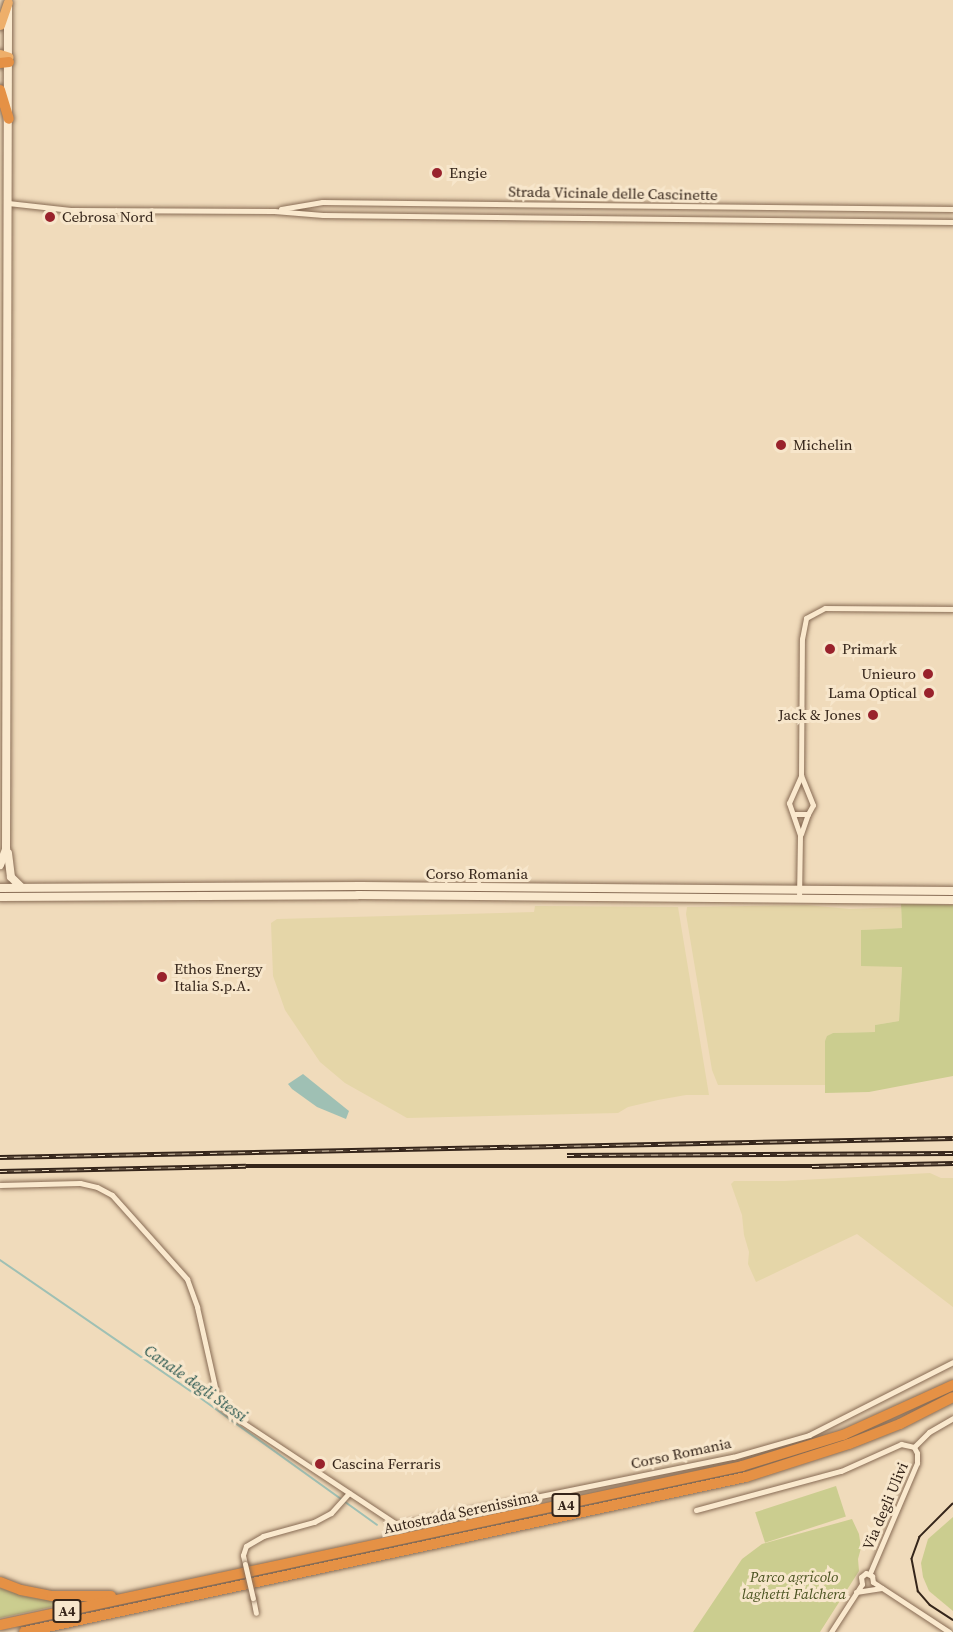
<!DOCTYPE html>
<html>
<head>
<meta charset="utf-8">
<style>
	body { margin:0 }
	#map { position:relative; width:953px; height:1632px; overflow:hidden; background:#f0dbbb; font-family:"Source Serif 4",serif }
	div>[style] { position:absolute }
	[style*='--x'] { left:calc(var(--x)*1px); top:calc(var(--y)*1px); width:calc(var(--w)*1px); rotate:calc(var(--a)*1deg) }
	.farmland>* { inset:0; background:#e5d6a8 }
	.green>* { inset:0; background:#cbcd8f; transform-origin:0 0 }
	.water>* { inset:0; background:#9fc0b4 }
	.stream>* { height:2px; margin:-1px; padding:0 1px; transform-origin:1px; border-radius:1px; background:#9fc0b4 }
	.roads { filter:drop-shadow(0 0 2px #876b54) drop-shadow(0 0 2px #876b54) }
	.minor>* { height:5px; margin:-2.5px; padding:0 2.5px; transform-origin:2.5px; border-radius:2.5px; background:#fae9ce }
	.secondary>* { height:8px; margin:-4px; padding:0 4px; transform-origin:4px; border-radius:4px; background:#fae9ce }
	.trunk>* { height:9px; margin:-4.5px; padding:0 4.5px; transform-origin:4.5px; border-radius:4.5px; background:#eeaf6a }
	.motorway>* { height:10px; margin:-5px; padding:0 5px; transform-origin:5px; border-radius:5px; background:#e59145 }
	.tram>* { height:1.5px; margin:-0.75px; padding:0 0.75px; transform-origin:0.75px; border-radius:0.75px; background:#35251a }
	.rail>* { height:4.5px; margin-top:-2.25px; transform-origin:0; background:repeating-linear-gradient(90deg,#f7e6cb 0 7px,#35251a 0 14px); box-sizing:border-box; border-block:2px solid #35251a }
	.bridges { filter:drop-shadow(0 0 2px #876b54) drop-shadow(0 0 2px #876b54) }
	.minor-bridge>* { height:5px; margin:-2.5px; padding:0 2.5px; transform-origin:2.5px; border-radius:2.5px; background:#fae9ce }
	.dots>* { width:16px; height:16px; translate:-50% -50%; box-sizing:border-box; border:3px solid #f7e6cb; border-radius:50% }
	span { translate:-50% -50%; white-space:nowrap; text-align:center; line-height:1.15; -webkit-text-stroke:6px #f7e6cb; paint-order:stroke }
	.shield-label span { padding:2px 4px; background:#f7e6cb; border:2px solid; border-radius:4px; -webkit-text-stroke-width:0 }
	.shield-label { font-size:14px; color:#35251a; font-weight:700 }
	.poi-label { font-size:15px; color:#35251a }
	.left { translate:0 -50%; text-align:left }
	.right { translate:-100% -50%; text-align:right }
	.street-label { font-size:15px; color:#35251a }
	.park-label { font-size:15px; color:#4a5320; font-style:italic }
	.water-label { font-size:16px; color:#28564f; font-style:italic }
</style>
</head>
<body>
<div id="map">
	<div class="farmland">
		<div style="clip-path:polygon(806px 905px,850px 909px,901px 907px,902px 928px,861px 930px,902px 967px,899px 1021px,875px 1025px,875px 1032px,833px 1033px,828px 1036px,825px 1041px,825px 1085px,718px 1085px,712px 1070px,686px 914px,687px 907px)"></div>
		<div style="clip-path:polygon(535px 906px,678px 907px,709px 1095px,686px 1095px,658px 1100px,628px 1107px,618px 1113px,407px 1118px,345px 1083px,320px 1062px,285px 1010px,273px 976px,271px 923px,277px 919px,534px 912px)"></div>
		<div style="clip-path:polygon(930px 1173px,941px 1178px,953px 1178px,953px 1307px,857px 1234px,756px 1282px,748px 1264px,749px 1252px,744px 1235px,742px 1215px,731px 1184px,734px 1181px,784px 1181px)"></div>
	</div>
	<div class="green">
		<div style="clip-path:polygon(901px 904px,953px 905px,953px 1076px,869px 1092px,825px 1093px,825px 1041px,827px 1036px,833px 1033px,875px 1032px,875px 1025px,899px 1021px,902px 967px,861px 966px,861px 930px,902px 928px)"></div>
		<div style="left:836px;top:1486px;width:32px;height:85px;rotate:72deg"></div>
		<div style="clip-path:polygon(953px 1517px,953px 1611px,929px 1591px,923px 1577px,921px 1563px,928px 1539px)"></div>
		<div style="clip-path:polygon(852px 1519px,859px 1534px,861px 1548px,858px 1559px,859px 1571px,820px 1632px,693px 1632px,742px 1559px,762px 1544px)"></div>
		<div style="clip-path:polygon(0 1588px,23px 1596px,56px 1602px,56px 1606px,0 1618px)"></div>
	</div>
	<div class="water">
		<div style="clip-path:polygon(303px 1074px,349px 1111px,346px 1119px,317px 1107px,292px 1089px,288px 1084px)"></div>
	</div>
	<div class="stream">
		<div style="--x:0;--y:1260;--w:242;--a:34.5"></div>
		<div style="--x:199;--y:1397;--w:219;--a:35.7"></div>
	</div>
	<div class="roads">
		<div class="minor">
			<div style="--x:8;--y:203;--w:63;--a:6.3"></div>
			<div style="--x:71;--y:210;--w:203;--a:0.3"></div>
			<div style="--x:274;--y:211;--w:49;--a:4.7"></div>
			<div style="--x:323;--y:215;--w:630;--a:0.64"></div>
			<div style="--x:281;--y:209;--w:42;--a:-9.7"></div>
			<div style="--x:322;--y:202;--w:631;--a:0.64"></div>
			<div style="--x:795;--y:814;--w:13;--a:0"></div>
			<div style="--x:808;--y:814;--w:10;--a:-61"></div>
			<div style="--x:813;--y:805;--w:31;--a:-112"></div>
			<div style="--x:801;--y:834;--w:21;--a:-71"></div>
			<div style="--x:799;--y:899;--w:64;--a:-89.1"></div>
			<div style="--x:800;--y:835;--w:34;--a:-109"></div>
			<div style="--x:789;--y:803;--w:30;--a:-66"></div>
			<div style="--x:801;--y:776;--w:137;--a:-89.6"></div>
			<div style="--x:802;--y:639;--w:21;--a:-79"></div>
			<div style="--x:806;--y:618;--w:21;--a:-28"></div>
			<div style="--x:825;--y:608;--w:128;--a:0.4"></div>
			<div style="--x:0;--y:1185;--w:80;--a:-1.4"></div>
			<div style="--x:80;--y:1183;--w:17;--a:13"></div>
			<div style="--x:97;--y:1187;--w:17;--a:28"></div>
			<div style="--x:112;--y:1195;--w:113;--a:48.2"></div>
			<div style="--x:187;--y:1279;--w:30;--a:70"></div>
			<div style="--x:197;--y:1307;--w:91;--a:77.3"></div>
			<div style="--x:217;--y:1396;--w:11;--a:68"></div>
			<div style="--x:221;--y:1406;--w:12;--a:42"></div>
			<div style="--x:230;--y:1414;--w:201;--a:33.5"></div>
			<div style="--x:398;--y:1525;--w:342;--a:-11.5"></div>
			<div style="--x:733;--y:1457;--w:79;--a:-16.1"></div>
			<div style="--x:809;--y:1435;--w:161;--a:-26.9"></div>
			<div style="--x:914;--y:1447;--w:21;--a:-45"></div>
			<div style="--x:929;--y:1432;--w:28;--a:-30"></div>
			<div style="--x:696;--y:1510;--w:150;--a:-15.1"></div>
			<div style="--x:841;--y:1471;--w:66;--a:-24.2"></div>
			<div style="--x:901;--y:1444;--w:13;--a:13"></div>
			<div style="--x:245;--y:1564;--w:9;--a:-103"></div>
			<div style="--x:243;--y:1555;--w:9;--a:-72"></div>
			<div style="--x:246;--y:1546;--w:20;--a:-30"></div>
			<div style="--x:263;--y:1536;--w:53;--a:-15.4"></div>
			<div style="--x:314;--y:1522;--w:19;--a:-28"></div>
			<div style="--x:331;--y:1513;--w:27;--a:-48"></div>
			<div style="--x:870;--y:1573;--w:120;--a:-66.9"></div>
			<div style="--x:917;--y:1463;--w:10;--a:-90"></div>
			<div style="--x:917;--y:1453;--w:7;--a:-117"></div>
			<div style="--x:873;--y:1582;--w:91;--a:33.3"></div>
			<div style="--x:862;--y:1584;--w:7;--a:-98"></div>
			<div style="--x:861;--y:1577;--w:6;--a:-39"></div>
			<div style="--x:866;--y:1573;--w:7;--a:27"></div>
			<div style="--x:872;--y:1576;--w:6;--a:81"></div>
			<div style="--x:856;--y:1592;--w:26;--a:-9"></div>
			<div style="--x:253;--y:1598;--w:15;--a:79"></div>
			<div style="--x:831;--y:1632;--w:57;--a:-57.1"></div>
		</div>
		<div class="secondary">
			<div style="--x:8;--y:853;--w:24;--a:83"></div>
			<div style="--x:11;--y:877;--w:14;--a:45"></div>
			<div style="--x:0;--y:865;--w:17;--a:-69"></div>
			<div style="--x:6;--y:849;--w:842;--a:-89.86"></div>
			<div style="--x:0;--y:888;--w:361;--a:-0.3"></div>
			<div style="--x:361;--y:886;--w:592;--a:0.48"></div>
			<div style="--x:0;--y:897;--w:358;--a:-0.3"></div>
			<div style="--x:358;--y:895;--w:595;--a:0.48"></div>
		</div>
		<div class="trunk">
			<div style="--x:0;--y:25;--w:24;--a:-71"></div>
			<div style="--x:0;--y:54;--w:9;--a:18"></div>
		</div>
		<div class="motorway">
			<div style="--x:0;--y:63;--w:9;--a:-6"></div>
			<div style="--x:0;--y:90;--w:30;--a:73"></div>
			<div style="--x:0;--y:1582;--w:22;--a:21"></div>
			<div style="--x:21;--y:1590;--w:32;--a:11"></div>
			<div style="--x:52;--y:1596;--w:59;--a:0"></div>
			<div style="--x:0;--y:1625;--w:759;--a:-12.09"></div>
			<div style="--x:742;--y:1466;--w:106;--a:-17.1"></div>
			<div style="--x:843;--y:1435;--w:121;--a:-24.4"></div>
			<div style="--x:24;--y:1632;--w:738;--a:-12.12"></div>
			<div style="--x:746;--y:1477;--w:108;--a:-17.8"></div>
			<div style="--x:849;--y:1444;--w:55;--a:-21.4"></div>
			<div style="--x:900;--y:1424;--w:59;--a:-27"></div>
		</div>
	</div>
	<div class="tram">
		<div style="--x:953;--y:1504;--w:47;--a:135"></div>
		<div style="--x:920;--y:1537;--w:23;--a:110"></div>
		<div style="--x:912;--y:1559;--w:33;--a:79"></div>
		<div style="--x:918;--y:1591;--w:18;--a:49"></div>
		<div style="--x:930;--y:1605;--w:27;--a:33"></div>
	</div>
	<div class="rail">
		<div style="--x:567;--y:1155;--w:386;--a:-0.3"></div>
		<div style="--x:0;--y:1157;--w:953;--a:-1.14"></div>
		<div style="--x:0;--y:1171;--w:246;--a:-1.2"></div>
		<div style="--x:246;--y:1166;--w:566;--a:0"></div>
		<div style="--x:812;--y:1166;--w:141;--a:-1.2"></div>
	</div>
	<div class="bridges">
		<div class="minor-bridge">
			<div style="--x:245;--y:1564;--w:35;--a:77"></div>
		</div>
	</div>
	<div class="dots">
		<div style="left:437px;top:173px;background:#99222c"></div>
		<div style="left:50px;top:217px;background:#99222c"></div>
		<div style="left:781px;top:445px;background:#99222c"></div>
		<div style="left:830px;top:649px;background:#99222c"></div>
		<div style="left:928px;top:674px;background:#99222c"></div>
		<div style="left:929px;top:693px;background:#99222c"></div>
		<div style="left:873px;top:715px;background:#99222c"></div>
		<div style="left:162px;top:977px;background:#99222c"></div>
		<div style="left:320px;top:1464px;background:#99222c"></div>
	</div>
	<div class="shield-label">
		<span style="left:566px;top:1505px">A4</span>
		<span style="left:67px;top:1611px">A4</span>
	</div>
	<div class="poi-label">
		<span class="left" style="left:449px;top:173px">Engie</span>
		<span class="left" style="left:62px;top:217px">Cebrosa Nord</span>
		<span class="left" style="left:793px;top:445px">Michelin</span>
		<span class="left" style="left:842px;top:649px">Primark</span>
		<span class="right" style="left:916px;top:674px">Unieuro</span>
		<span class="right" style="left:917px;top:693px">Lama Optical</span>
		<span class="right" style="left:861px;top:715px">Jack &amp; Jones</span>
		<span class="left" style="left:174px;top:977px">Ethos Energy<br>Italia S.p.A.</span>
		<span class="left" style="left:332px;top:1464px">Cascina Ferraris</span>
	</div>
	<div class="street-label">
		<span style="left:613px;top:193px;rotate:1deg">Strada Vicinale delle Cascinette</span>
		<span style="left:477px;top:874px">Corso Romania</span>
		<span style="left:681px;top:1453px;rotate:-12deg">Corso Romania</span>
		<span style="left:885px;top:1506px;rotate:-67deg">Via degli Ulivi</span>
		<span style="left:461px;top:1512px;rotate:-12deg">Autostrada Serenissima</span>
	</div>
	<div class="park-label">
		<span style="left:794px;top:1585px">Parco agricolo<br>laghetti Falchera</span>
	</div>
	<div class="water-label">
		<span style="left:196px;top:1383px;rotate:35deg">Canale degli Stessi</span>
	</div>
</div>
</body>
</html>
